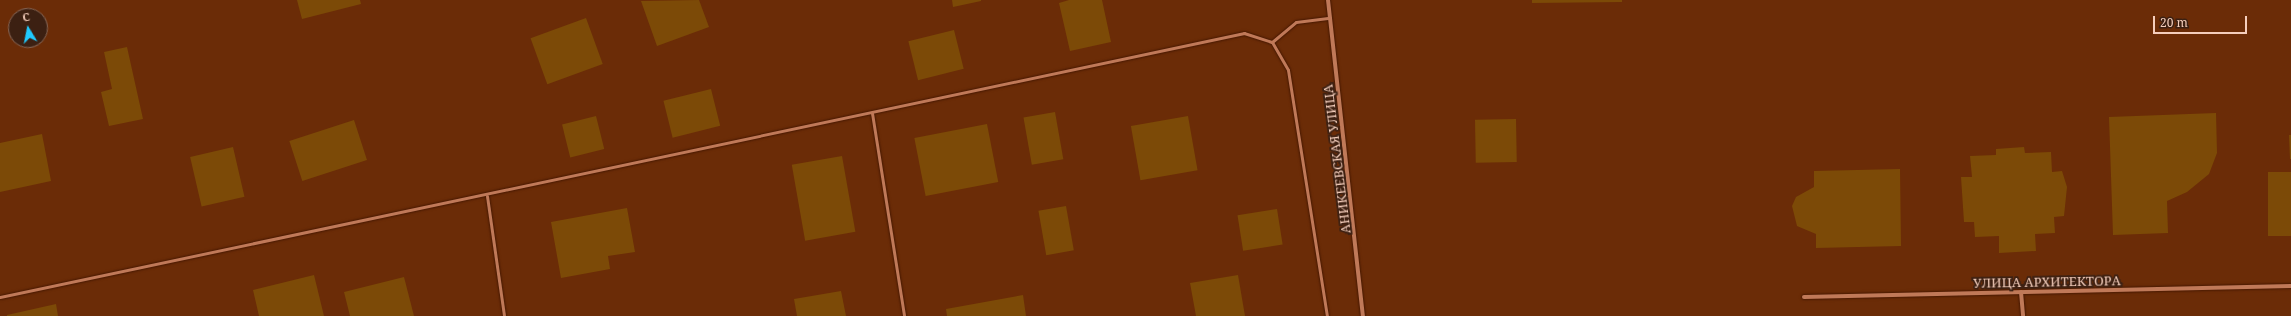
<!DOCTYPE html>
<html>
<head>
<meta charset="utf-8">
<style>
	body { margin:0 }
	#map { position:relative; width:2291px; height:316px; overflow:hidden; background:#6b2c07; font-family:"Noto Serif",serif }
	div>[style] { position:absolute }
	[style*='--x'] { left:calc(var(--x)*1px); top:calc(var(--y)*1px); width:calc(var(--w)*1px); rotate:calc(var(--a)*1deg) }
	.building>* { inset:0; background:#7c4a07; transform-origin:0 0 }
	.roads { filter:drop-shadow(0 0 1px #461800) drop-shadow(0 0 1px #461800) }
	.lane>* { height:3px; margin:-1.5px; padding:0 1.5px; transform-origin:1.5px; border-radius:1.5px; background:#c07958 }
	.street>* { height:4px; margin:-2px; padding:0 2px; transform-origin:2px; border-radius:2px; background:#c07958 }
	span { translate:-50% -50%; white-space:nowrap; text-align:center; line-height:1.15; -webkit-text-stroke:3.5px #3c2012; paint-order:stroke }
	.street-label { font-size:13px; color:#f5cebc }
	.north { position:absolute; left:8px; top:8px; width:40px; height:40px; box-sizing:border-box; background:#3c2012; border:1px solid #866656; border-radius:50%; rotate:350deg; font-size:11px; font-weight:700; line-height:16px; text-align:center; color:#f5cebc }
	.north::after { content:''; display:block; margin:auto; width:14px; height:18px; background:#20c9fd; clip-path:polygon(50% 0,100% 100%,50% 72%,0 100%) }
	.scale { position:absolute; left:2153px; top:16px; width:94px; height:18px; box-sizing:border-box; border:2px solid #f5cebc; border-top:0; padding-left:5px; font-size:12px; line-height:14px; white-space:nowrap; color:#f5cebc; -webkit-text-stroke:3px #3c2012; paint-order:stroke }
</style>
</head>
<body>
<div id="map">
	<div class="building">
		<div style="clip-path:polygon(297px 0,360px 0,361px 4px,302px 19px)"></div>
		<div style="clip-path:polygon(699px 0,709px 27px,657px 46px,641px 1px)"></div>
		<div style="clip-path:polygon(952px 0,981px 0,981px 1px,953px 7px)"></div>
		<div style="clip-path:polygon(1069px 0,1102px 0,1111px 42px,1070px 51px,1059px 3px)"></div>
		<div style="clip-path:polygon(1532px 0,1622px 0,1622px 2px,1532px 3px)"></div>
		<div style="left:586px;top:18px;width:49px;height:59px;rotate:70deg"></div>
		<div style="left:954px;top:30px;width:40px;height:47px;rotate:76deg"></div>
		<div style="clip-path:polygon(127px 47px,143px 119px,109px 126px,101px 92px,112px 89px,104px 52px)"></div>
		<div style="left:711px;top:89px;width:38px;height:49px;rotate:76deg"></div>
		<div style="left:1055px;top:112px;width:48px;height:32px;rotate:80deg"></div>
		<div style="clip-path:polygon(2216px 113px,2217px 153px,2209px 174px,2187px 192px,2167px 201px,2168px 233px,2113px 235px,2109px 117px)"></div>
		<div style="left:596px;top:116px;width:34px;height:35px;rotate:76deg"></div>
		<div style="left:1188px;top:116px;width:55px;height:58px;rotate:80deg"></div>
		<div style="left:1516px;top:119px;width:43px;height:41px;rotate:89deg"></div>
		<div style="left:354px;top:120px;width:42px;height:68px;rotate:72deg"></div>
		<div style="left:987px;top:124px;width:59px;height:74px;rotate:79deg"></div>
		<div style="clip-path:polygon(42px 134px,51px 181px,0 192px,0 143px)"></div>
		<div style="clip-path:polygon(2289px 135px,2291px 135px,2291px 159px,2290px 159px)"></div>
		<div style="left:233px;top:147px;width:51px;height:44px;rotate:77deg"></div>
		<div style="clip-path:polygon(2024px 147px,2025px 153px,2051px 152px,2052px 172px,2062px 171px,2067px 187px,2064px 216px,2054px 217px,2055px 233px,2035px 234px,2036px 251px,1999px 253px,1999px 236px,1975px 237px,1974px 222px,1964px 222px,1961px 177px,1972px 177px,1970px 156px,1996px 155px,1996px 149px)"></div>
		<div style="left:842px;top:156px;width:77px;height:51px;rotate:80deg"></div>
		<div style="clip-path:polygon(1900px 169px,1901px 246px,1816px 248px,1816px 234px,1797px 226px,1792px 206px,1796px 197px,1814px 187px,1814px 171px)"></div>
		<div style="left:2291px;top:172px;width:64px;height:23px;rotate:90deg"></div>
		<div style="left:1066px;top:206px;width:45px;height:28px;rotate:80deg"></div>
		<div style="clip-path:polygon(627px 208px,635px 252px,608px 256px,610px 269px,561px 278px,551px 222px)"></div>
		<div style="left:1277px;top:209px;width:36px;height:40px;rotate:81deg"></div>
		<div style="clip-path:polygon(314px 275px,324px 316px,259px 316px,253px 290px)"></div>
		<div style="clip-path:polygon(1238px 275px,1245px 316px,1196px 316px,1190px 283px)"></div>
		<div style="clip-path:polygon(404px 277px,414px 316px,350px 316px,344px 292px)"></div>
		<div style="clip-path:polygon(841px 291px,846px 316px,797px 316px,794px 299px)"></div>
		<div style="clip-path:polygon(1023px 295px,1026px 316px,947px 316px,946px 309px)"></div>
		<div style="clip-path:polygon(56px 304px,58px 316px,7px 316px,7px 315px)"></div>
	</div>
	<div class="roads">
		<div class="lane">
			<div style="--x:1272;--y:42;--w:31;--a:-40"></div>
			<div style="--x:1296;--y:22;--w:34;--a:-7"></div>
			<div style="--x:872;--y:113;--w:206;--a:81"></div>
			<div style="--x:487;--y:196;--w:121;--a:81.9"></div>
			<div style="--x:0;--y:297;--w:1272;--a:-11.98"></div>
			<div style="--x:1244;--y:33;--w:29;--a:18"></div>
			<div style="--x:1272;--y:42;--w:32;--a:60"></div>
			<div style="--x:1288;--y:70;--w:249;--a:81"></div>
		</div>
		<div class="street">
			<div style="--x:1328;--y:0;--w:318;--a:83.7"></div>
			<div style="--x:2021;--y:292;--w:24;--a:85"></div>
			<div style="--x:1804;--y:297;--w:487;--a:-1.3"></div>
		</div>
	</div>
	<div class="street-label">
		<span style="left:1337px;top:159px;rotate:-97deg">АНИКЕЕВСКАЯ УЛИЦА</span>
		<span style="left:2047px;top:282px;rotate:-1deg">УЛИЦА АРХИТЕКТОРА</span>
	</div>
	<div class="north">С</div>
	<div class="scale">20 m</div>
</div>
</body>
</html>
